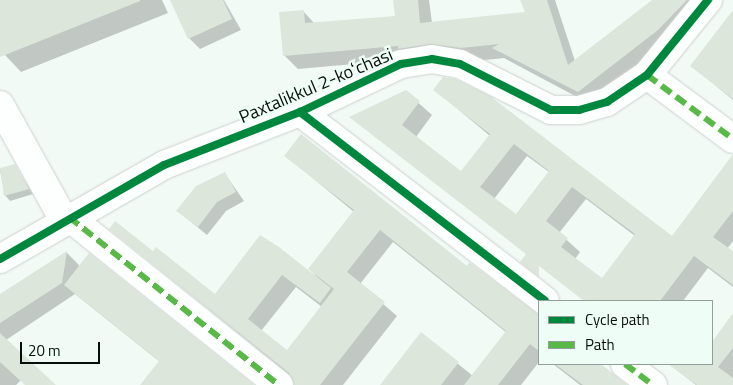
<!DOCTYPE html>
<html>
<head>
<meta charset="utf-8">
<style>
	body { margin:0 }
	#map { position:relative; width:733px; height:385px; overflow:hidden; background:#f2faf6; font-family:"Titillium Web",sans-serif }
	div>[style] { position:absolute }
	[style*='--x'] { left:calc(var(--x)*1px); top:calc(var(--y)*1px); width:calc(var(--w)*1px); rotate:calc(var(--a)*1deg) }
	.shadow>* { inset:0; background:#0003 }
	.building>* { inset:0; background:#dce6da }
	.roads { filter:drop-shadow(0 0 1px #cbd2ce) drop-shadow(0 0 1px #cbd2ce) }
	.minor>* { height:28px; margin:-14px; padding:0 14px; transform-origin:14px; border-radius:14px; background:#fdfefe }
	.quiet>* { height:6px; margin-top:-3px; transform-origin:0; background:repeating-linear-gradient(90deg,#58b947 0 12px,transparent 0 18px) }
	.cycleway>* { height:8px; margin:-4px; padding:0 4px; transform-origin:4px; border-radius:4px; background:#00873e }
	span { translate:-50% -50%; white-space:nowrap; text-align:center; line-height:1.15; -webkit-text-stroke:5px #eefef7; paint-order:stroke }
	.street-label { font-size:18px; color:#070e0b }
	.legend { position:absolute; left:538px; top:300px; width:175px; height:65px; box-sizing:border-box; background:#eefef7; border:1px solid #929e99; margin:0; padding:6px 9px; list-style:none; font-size:15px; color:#070e0b }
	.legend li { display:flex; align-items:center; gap:10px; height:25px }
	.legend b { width:25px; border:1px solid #929e99 }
	.scale { position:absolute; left:20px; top:342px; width:80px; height:22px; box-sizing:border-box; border:2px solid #070e0b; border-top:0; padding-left:6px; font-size:15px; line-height:18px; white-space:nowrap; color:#070e0b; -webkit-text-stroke:4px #eefef7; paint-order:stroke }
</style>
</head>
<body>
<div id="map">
	<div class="shadow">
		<div style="clip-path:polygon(0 0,162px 0,168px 13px,21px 72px,5px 55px,0 44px)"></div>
		<div style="clip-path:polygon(211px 0,224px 0,241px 30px,200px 49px,189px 38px)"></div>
		<div style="clip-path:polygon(394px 0,429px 0,432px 23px,526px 13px,522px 0,555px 0,575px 61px,653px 0,713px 0,592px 105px,504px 58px,475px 61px,410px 59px,298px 69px,284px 55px,303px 11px,315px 24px,396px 17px)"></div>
		<div style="clip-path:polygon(733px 12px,733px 100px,692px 66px)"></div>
		<div style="clip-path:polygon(evenodd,435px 90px,672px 238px,733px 172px,733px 241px,727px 249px,733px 253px,733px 287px,708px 268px,683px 301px,587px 301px,351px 117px,405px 91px,432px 115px,416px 137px,461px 172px,490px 136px,435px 90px,527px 156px,549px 172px,516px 215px,494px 199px,527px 156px,435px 90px,586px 199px,635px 236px,602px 280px,575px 259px,580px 252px,559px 233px,586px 199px)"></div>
		<div style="clip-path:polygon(evenodd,286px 156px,467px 267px,470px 264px,539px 318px,539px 362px,521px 385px,381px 385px,421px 334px,473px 376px,507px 333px,393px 242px,360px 284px,397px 316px,343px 385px,295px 385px,291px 376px,110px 229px,153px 253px,215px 296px,260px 236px,320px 281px,310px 269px,354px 212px,286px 156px,296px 287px,322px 307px,288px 352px,261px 331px,296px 287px)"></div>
		<div style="clip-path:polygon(15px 166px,33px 194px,10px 201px,5px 195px,0 170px)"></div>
		<div style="clip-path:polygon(225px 174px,244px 201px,226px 211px,207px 235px,178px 211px)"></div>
		<div style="clip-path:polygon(66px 252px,79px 265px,78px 269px,252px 385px,141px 385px,160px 362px,75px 294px,6px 340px,54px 385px,26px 385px,21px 380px,16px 385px,0 385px,0 296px)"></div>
		<div style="clip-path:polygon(733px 316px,733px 385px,696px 385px,669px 364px,712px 364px,712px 344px)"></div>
		<div style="clip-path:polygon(553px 364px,598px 364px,625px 385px,580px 385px)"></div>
	</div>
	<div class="building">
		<div style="clip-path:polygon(0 0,140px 0,140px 1px,0 57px)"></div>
		<div style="clip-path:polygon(170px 0,223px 0,232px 19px,188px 39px)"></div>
		<div style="clip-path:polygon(393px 0,418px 0,420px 23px,525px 12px,520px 0,547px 0,568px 65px,652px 0,687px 0,658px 30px,578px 92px,492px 48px,499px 44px,461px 48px,430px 44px,398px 49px,398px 46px,283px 56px,279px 12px,304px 10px,305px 23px,395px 16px)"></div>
		<div style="clip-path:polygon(733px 10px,733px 99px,690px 66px)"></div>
		<div style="clip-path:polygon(evenodd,443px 77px,455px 79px,490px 96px,672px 236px,733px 154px,733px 211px,713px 237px,733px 251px,733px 285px,694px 256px,660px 301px,584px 301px,539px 266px,539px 277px,520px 262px,526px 254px,349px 117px,406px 90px,420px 101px,402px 125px,461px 171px,490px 134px,433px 90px,443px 77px,514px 144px,549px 171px,516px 214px,480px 187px,514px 144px,443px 77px,572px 187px,635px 234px,602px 278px,561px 247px,568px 238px,546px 221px,572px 187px)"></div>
		<div style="clip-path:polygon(301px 134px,467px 266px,469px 262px,539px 315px,539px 351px,530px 344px,498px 385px,464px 385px,506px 331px,380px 230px,347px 272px,385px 302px,320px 385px,294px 385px,289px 373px,109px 229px,115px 221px,153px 251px,156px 247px,215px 294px,260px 235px,279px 247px,331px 288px,320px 303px,282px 275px,248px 319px,287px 350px,334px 289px,308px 269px,354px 210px,284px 156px)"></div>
		<div style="clip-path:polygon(15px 164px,29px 189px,4px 196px,0 168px)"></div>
		<div style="clip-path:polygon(225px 172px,236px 192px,217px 202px,198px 227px,176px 211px,196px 186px)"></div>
		<div style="clip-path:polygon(67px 251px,62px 283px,0 323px,0 294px)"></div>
		<div style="clip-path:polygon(89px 253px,254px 385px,140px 385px,159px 361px,64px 285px)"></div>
		<div style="clip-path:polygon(733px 313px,733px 348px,718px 367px,733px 378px,733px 385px,697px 385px,668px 364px,712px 364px,712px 342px)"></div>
		<div style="clip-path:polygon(421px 332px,459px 362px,441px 385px,380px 385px)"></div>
		<div style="clip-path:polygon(0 333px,56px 385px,25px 385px,0 362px)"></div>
		<div style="clip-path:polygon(555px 364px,601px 364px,627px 385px,583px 385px)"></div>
	</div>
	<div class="roads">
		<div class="minor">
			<div style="--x:647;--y:75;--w:107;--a:36.7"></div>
			<div style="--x:0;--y:105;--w:132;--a:60.9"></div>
			<div style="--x:300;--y:112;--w:309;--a:37.6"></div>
			<div style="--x:69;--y:217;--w:269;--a:38.7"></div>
			<div style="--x:0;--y:259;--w:189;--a:-29.8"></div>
			<div style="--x:164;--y:165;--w:146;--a:-21.3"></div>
			<div style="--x:300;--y:112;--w:112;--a:-25.4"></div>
			<div style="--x:401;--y:64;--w:31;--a:-9"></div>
			<div style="--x:432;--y:59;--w:28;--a:10"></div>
			<div style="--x:460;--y:64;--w:102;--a:26.8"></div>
			<div style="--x:551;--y:110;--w:28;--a:0"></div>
			<div style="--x:579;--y:110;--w:29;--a:-16"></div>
			<div style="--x:607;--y:102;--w:48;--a:-34"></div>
			<div style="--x:647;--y:75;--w:97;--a:-50.9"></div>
			<div style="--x:625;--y:364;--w:35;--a:37"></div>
		</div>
	</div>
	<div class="quiet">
		<div style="--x:647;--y:75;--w:107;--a:36.7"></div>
		<div style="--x:69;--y:217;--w:269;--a:38.7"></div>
		<div style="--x:625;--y:364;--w:35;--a:37"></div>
	</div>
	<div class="cycleway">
		<div style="--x:300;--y:112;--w:309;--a:37.6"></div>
		<div style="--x:0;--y:259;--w:189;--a:-29.8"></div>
		<div style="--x:164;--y:165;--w:146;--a:-21.3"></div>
		<div style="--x:300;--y:112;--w:112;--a:-25.4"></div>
		<div style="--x:401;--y:64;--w:31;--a:-9"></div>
		<div style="--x:432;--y:59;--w:28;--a:10"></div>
		<div style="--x:460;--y:64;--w:102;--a:26.8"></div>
		<div style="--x:551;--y:110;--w:28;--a:0"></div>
		<div style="--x:579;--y:110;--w:29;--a:-16"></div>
		<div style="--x:607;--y:102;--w:48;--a:-34"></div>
		<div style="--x:647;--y:75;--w:97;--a:-50.9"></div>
	</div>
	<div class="street-label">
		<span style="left:316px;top:86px;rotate:-23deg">Paxtalikkul 2-koʻchasi</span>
	</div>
	<ul class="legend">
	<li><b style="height:6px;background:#00873e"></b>Cycle path</li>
	<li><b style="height:6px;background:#58b947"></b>Path</li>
	</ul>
	<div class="scale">20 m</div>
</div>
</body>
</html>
